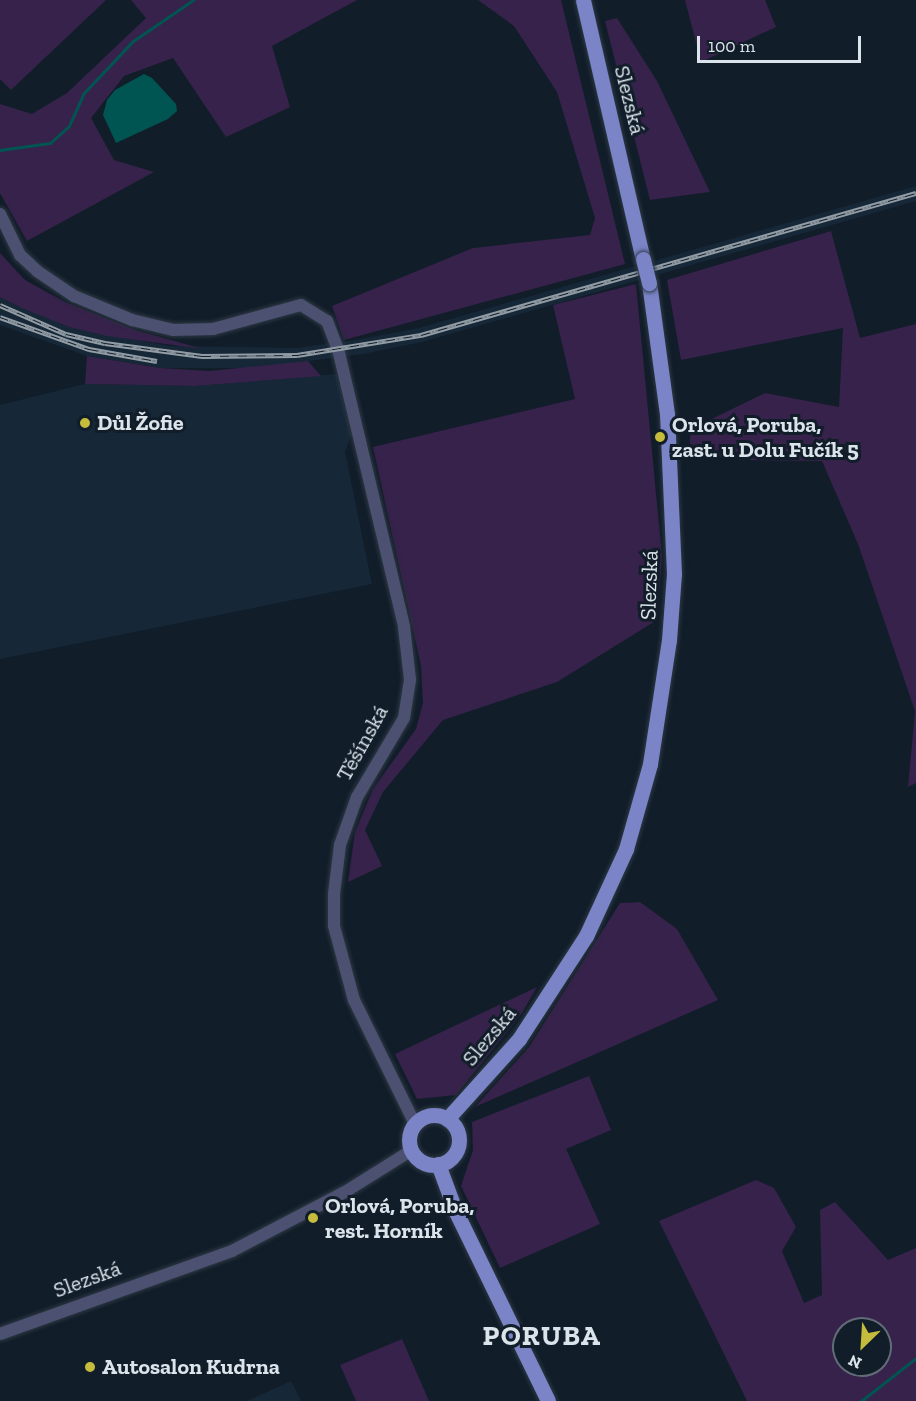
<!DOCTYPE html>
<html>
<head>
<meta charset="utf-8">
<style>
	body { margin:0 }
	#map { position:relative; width:916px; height:1401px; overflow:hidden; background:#111d29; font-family:"Zilla Slab",serif }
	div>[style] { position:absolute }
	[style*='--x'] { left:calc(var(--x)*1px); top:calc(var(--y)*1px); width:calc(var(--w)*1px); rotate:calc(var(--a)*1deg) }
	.built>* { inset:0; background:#162737 }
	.green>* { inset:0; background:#36224a }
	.water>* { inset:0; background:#005552 }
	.stream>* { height:3px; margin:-1.5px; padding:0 1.5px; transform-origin:1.5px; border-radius:1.5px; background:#005552 }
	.roads { filter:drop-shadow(0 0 2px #2d3944) drop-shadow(0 0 2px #2d3944) }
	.minor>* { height:12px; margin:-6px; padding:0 6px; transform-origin:6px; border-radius:6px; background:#4c5171 }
	.major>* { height:15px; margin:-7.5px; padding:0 7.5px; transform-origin:7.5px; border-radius:7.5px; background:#7b84c7 }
	.major>.ring { margin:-7.5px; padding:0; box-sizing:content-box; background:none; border:15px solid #7b84c7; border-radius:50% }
	.rail>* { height:5px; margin-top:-2.5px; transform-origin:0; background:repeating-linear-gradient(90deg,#111d29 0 9px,#929ca5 0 18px); box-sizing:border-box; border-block:2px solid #929ca5 }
	.bridges { filter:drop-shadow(0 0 2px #2d3944) drop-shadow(0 0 2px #2d3944) }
	.major-bridge>* { height:15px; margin:-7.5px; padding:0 7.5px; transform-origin:7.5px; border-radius:7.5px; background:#7b84c7 }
	.dots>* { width:16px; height:16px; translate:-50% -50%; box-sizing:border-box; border:3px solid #111d29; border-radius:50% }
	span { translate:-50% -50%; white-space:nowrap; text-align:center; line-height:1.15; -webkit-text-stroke:6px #111d29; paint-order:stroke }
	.street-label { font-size:22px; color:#dbe3eb }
	.poi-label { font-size:22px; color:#dbe3eb; font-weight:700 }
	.left { translate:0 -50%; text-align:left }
	.district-label { font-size:28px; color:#dbe3eb; font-weight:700; letter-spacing:1.5px }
	.north { position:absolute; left:832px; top:1317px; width:60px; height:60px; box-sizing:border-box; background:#111d29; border:2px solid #626c77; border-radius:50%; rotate:205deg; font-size:16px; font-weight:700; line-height:24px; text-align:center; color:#dbe3eb }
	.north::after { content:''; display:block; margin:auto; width:21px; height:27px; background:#c5bc3d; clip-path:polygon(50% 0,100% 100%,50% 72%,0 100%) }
	.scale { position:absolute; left:697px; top:36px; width:164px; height:27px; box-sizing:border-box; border:3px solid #dbe3eb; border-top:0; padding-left:8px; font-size:18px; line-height:21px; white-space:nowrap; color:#dbe3eb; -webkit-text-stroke:4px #111d29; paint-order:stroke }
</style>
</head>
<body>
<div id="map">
	<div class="built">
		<div style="clip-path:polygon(916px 186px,916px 201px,422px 342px,363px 354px,255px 368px,160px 368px,87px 356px,0 325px,0 297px,69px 327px,170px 346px,297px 348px,361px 339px,419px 328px)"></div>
		<div style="clip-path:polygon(337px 374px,352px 434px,345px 452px,372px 584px,0 659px,0 405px,85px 384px,195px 386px)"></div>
		<div style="clip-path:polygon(291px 1381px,301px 1401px,247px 1401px)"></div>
	</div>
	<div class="green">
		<div style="clip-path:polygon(0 0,106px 0,11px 90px,0 79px)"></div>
		<div style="clip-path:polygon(131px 0,357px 0,272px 46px,290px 107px,226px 137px,173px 58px,124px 76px,91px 118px,114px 160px,154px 172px,27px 241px,0 193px,0 104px,32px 114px,67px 93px,146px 18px)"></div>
		<div style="clip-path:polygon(478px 0,561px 0,625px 264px,344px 340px,332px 306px,473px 248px,590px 235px,595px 218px,557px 92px,514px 26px)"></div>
		<div style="clip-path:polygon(685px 0,765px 0,776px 27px,701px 62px)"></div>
		<div style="clip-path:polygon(617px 18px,657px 81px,710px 192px,650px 200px,605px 21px)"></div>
		<div style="clip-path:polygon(831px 231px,860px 338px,916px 324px,916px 783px,908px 787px,915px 711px,858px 544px,822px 461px,744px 460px,689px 452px,691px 429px,765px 393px,839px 407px,843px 328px,681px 360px,667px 280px)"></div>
		<div style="clip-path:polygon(0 253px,25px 280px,65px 302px,135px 330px,203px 349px,107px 336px,69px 327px,22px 308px,0 297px)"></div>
		<div style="clip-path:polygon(636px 284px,662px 556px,657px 620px,557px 682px,443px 720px,383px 792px,365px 830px,382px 866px,348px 882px,355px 832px,373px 789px,416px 729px,423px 703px,421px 666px,373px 447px,575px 399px,553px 305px)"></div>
		<div style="clip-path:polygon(87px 356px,160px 368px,209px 371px,308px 361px,321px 376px,195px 386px,85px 384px)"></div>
		<div style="clip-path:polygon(640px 902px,677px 929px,718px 1000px,475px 1107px,529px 1047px,620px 903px)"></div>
		<div style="clip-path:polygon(537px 987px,522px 1013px,456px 1095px,417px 1099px,395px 1054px)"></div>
		<div style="clip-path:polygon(589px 1076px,611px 1130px,566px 1149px,600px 1224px,500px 1268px,461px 1186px,473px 1150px,472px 1122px)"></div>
		<div style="clip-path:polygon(evenodd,756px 1180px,774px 1188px,796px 1227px,782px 1251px,804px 1303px,822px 1295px,820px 1210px,835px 1202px,888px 1260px,916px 1248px,916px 1401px,747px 1401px,659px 1221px,756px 1180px,844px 1329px,880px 1329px,880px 1365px,844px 1365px,844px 1329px)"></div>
		<div style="clip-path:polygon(402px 1339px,429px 1401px,356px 1401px,340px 1365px)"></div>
	</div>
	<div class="water">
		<div style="clip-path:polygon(144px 74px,152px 78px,176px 104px,177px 111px,168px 119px,116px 143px,103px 115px,107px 100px,115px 90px)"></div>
	</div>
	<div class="stream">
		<div style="--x:0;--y:150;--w:50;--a:-8"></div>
		<div style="--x:50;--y:143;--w:25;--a:-42"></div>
		<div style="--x:69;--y:126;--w:35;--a:-66"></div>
		<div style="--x:83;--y:94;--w:73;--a:-46.7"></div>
		<div style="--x:133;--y:41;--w:73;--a:-34.3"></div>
		<div style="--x:861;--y:1401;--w:70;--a:-38"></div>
	</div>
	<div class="roads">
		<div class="minor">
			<div style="--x:0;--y:214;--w:46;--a:64"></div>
			<div style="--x:20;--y:255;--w:23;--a:43"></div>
			<div style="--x:37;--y:271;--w:45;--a:34"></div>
			<div style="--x:74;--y:296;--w:63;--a:22.5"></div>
			<div style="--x:132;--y:320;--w:42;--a:13.7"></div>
			<div style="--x:173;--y:330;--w:40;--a:-1.4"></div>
			<div style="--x:213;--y:329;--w:91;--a:-15.3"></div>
			<div style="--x:301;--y:305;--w:31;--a:32"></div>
			<div style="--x:327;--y:321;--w:30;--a:69"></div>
			<div style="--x:338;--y:349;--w:286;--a:76.6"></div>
			<div style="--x:404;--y:627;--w:53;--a:83.5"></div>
			<div style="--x:410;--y:680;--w:38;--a:99"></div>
			<div style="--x:404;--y:718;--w:92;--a:120.7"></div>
			<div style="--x:357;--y:797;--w:51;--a:109.5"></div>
			<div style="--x:340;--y:845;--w:49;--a:97"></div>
			<div style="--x:334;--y:894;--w:32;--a:90"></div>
			<div style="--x:334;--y:926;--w:77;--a:74.9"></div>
			<div style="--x:354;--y:1000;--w:138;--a:63.8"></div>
			<div style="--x:0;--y:1334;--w:246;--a:-19.7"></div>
			<div style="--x:232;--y:1251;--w:127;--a:-27.6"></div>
			<div style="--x:345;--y:1192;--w:79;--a:-32.1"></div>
		</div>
		<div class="major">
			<div style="--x:583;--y:0;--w:266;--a:77"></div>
			<div class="ring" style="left:409px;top:1115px;width:35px;height:35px"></div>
			<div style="--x:447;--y:1119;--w:108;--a:-48"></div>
			<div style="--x:519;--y:1039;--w:123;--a:-57"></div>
			<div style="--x:586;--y:936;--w:96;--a:-65.3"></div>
			<div style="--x:626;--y:849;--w:88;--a:-74.2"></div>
			<div style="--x:650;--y:764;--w:125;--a:-81.3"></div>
			<div style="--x:669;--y:640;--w:66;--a:-85.7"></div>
			<div style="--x:674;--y:574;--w:160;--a:-92.5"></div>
			<div style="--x:667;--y:414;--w:132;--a:-97.8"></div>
			<div style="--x:438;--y:1164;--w:49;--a:69.7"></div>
			<div style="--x:455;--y:1210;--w:212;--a:64"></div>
		</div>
	</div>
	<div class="rail">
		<div style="--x:0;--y:305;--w:72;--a:23.7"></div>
		<div style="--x:66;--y:334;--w:40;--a:13"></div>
		<div style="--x:105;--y:343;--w:98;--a:7.6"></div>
		<div style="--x:202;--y:356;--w:95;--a:-0.6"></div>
		<div style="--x:297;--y:355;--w:126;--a:-9.2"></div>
		<div style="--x:421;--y:335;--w:515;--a:-16.01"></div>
		<div style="--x:0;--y:317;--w:95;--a:19.8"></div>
		<div style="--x:89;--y:349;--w:69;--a:10"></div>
	</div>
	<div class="bridges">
		<div class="major-bridge">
			<div style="--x:643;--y:259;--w:25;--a:76"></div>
		</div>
	</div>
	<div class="dots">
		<div style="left:85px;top:423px;background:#c5bc3d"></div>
		<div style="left:660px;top:437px;background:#c5bc3d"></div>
		<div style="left:313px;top:1218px;background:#c5bc3d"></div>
		<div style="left:90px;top:1367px;background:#c5bc3d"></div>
	</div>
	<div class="street-label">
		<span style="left:630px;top:100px;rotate:76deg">Slezská</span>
		<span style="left:649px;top:585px;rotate:-88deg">Slezská</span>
		<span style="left:362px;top:743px;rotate:-61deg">Těšínská</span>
		<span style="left:489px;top:1036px;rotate:-50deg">Slezská</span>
		<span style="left:87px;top:1279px;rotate:-20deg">Slezská</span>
	</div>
	<div class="poi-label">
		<span class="left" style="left:97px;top:423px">Důl Žofie</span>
		<span class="left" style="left:672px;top:437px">Orlová, Poruba,<br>zast. u Dolu Fučík 5</span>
		<span class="left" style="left:325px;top:1218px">Orlová, Poruba,<br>rest. Horník</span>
		<span class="left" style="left:102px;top:1367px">Autosalon Kudrna</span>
	</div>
	<div class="district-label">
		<span style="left:542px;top:1336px">PORUBA</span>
	</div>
	<div class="north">N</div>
	<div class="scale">100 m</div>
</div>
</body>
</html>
